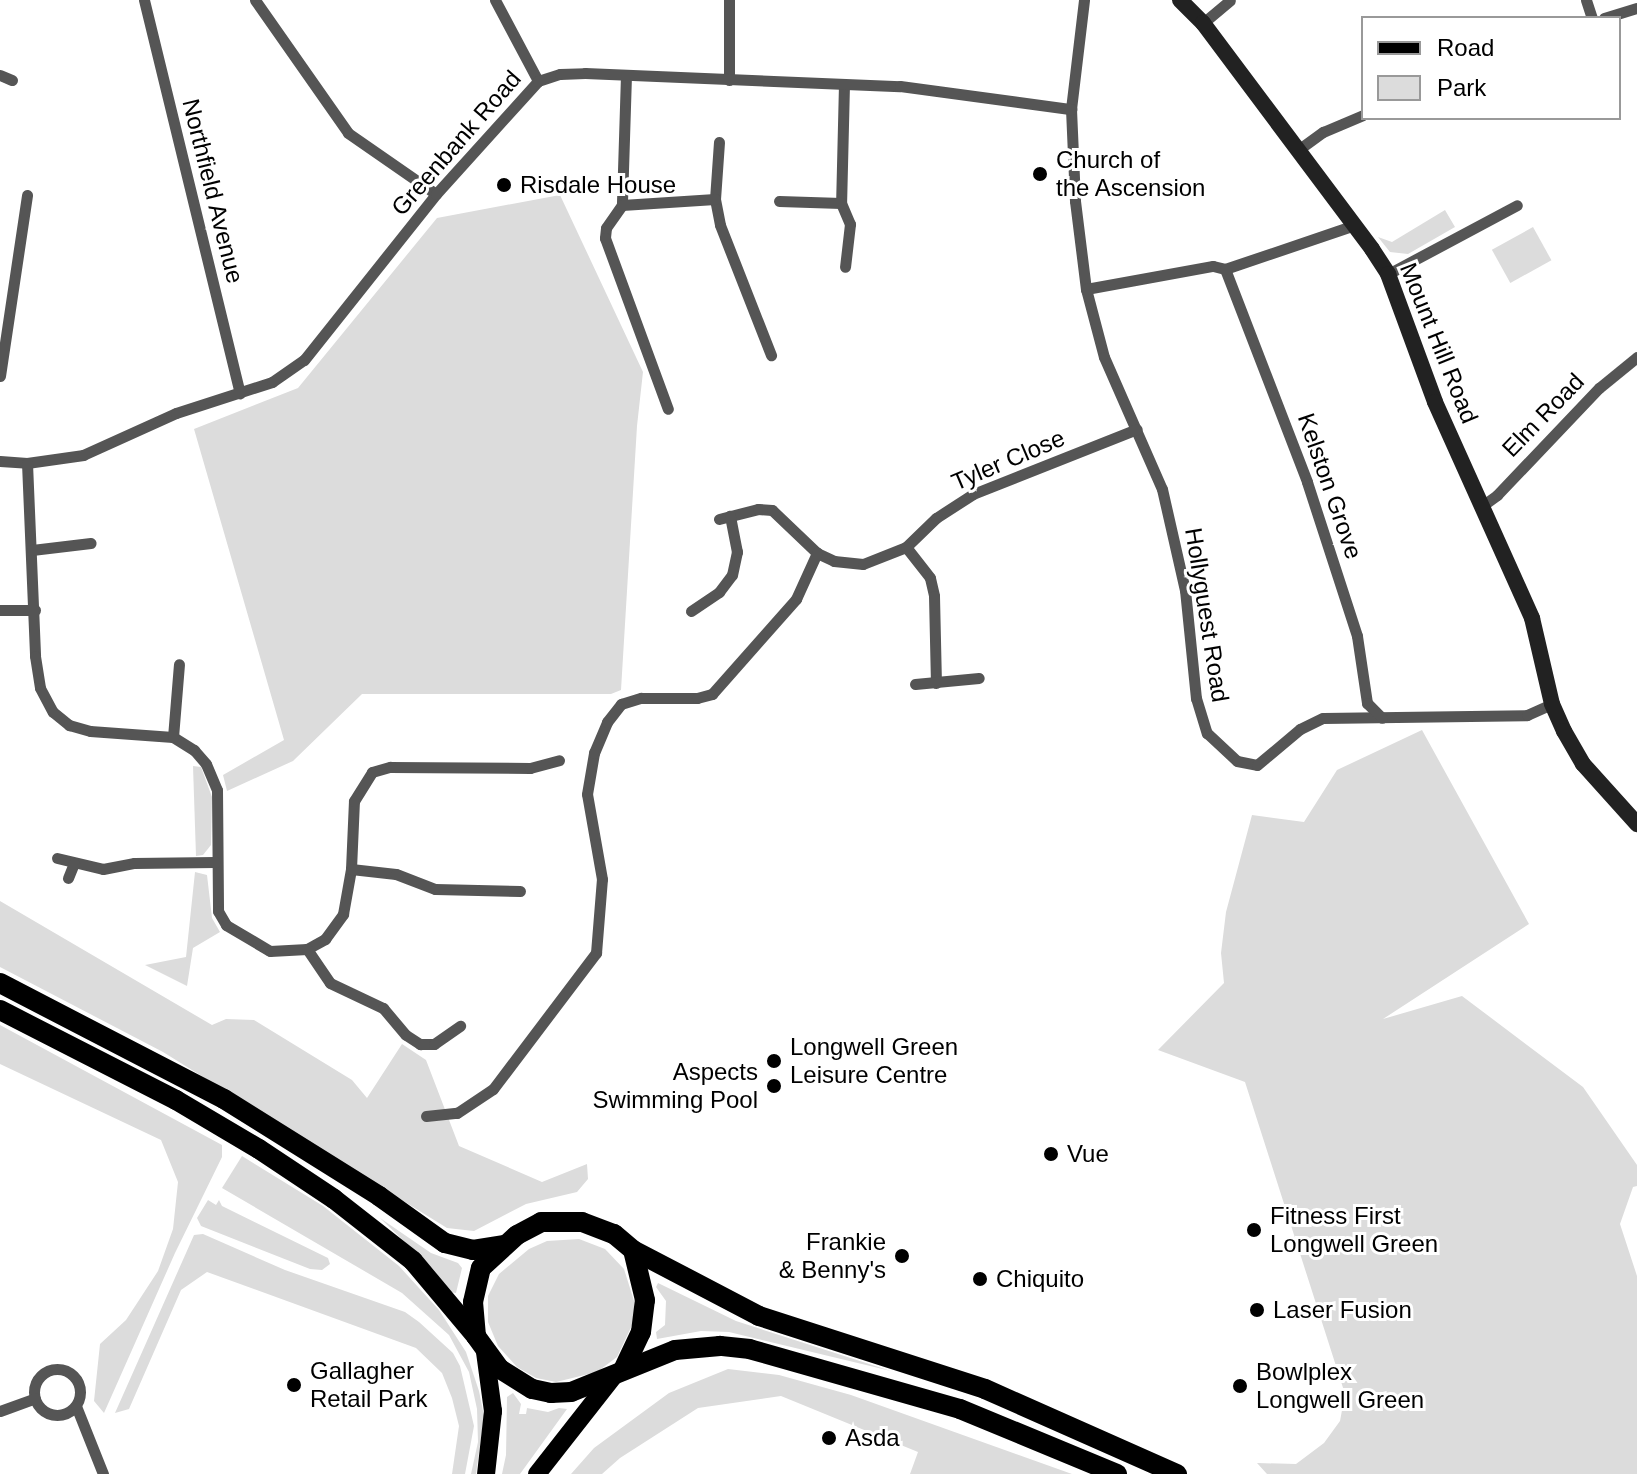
<!DOCTYPE html>
<html>
<head>
<meta charset="utf-8">
<style>
	body { margin:0 }
	#map { position:relative; width:1637px; height:1474px; overflow:hidden; background:#fff; font-family:Arial,sans-serif }
	div>[style] { position:absolute }
	[style*='--x'] { left:calc(var(--x)*1px); top:calc(var(--y)*1px); width:calc(var(--w)*1px); rotate:calc(var(--a)*1deg) }
	.green>* { inset:0; background:#dcdcdc; transform-origin:0 0 }
	.street>* { height:11px; margin:-5.5px; padding:0 5.5px; transform-origin:5.5px; border-radius:5.5px; background:#555 }
	.street>.ring { margin:-5.5px; padding:0; box-sizing:content-box; background:none; border:11px solid #555; border-radius:50% }
	.secondary>* { height:16px; margin:-8px; padding:0 8px; transform-origin:8px; border-radius:8px; background:#222 }
	.primary>* { height:18px; margin:-9px; padding:0 9px; transform-origin:9px; border-radius:9px; background:#000 }
	.highway>* { height:20px; margin:-10px; padding:0 10px; transform-origin:10px; border-radius:10px; background:#000 }
	.dots>* { width:22px; height:22px; translate:-50% -50%; box-sizing:border-box; border:4px solid #fff; border-radius:50% }
	span { translate:-50% -50%; white-space:nowrap; text-align:center; line-height:1.15; -webkit-text-stroke:6px #fff; paint-order:stroke }
	.street-label { font-size:24px; color:#000 }
	.poi-label { font-size:24px; color:#000 }
	.left { translate:0 -50%; text-align:left }
	.right { translate:-100% -50%; text-align:right }
	.legend { position:absolute; left:1361px; top:16px; width:260px; height:104px; box-sizing:border-box; background:#fff; border:2px solid #999; margin:0; padding:10px 14px; list-style:none; font-size:24px; color:#000 }
	.legend li { display:flex; align-items:center; gap:16px; height:40px }
	.legend b { width:40px; border:2px solid #999 }
</style>
</head>
<body>
<div id="map">
	<div class="green">
		<div style="clip-path:polygon(560px 195px,643px 372px,637px 426px,621px 690px,611px 694px,362px 694px,293px 761px,227px 791px,223px 775px,284px 740px,194px 429px,298px 388px,437px 218px)"></div>
		<div style="clip-path:polygon(1445px 210px,1455px 227px,1408px 254px,1390px 252px,1378px 237px,1392px 242px)"></div>
		<div style="left:1533px;top:227px;width:38px;height:47px;rotate:61deg"></div>
		<div style="clip-path:polygon(1422px 730px,1529px 924px,1383px 1019px,1462px 996px,1583px 1087px,1637px 1165px,1637px 1186px,1633px 1187px,1620px 1224px,1637px 1276px,1637px 1474px,1267px 1474px,1257px 1463px,1296px 1464px,1324px 1443px,1340px 1421px,1345px 1394px,1245px 1082px,1158px 1050px,1224px 983px,1221px 953px,1226px 912px,1252px 815px,1304px 822px,1337px 770px)"></div>
		<div style="clip-path:polygon(193px 766px,201px 767px,212px 797px,211px 845px,203px 855px,196px 856px)"></div>
		<div style="clip-path:polygon(195px 872px,207px 875px,212px 918px,220px 932px,193px 948px,187px 986px,145px 965px,186px 957px)"></div>
		<div style="clip-path:polygon(0 901px,212px 1025px,226px 1019px,254px 1020px,352px 1080px,367px 1098px,402px 1044px,426px 1060px,459px 1146px,542px 1182px,587px 1164px,588px 1179px,577px 1192px,526px 1204px,474px 1231px,447px 1228px,163px 1052px,0 967px)"></div>
		<div style="clip-path:polygon(0 1025px,222px 1145px,222px 1157px,175px 1253px,104px 1413px,94px 1401px,100px 1344px,126px 1320px,158px 1271px,173px 1229px,178px 1182px,161px 1140px,0 1064px)"></div>
		<div style="clip-path:polygon(242px 1156px,323px 1206px,399px 1266px,439px 1310px,466px 1352px,479px 1391px,484px 1416px,476px 1474px,471px 1474px,478px 1442px,477px 1409px,469px 1372px,449px 1335px,402px 1293px,222px 1188px)"></div>
		<div style="clip-path:polygon(208px 1200px,216px 1205px,219px 1200px,222px 1206px,328px 1258px,330px 1264px,322px 1270px,310px 1269px,201px 1226px,197px 1218px)"></div>
		<div style="clip-path:polygon(380px 1218px,431px 1253px,458px 1263px,462px 1268px,456px 1293px,450px 1292px,433px 1269px)"></div>
		<div style="clip-path:polygon(203px 1234px,285px 1270px,405px 1312px,419px 1322px,453px 1353px,460px 1366px,474px 1426px,465px 1474px,452px 1474px,459px 1426px,452px 1398px,442px 1373px,416px 1348px,207px 1272px,181px 1290px,129px 1409px,115px 1413px,194px 1235px)"></div>
		<div style="clip-path:polygon(579px 1239px,605px 1249px,624px 1269px,634px 1301px,634px 1321px,617px 1357px,597px 1372px,556px 1382px,536px 1378px,517px 1367px,498px 1346px,488px 1322px,488px 1296px,499px 1274px,529px 1249px,547px 1241px)"></div>
		<div style="clip-path:polygon(658px 1283px,736px 1321px,891px 1371px,729px 1332px,701px 1331px,657px 1339px,656px 1332px,665px 1325px,666px 1301px,656px 1287px)"></div>
		<div style="clip-path:polygon(728px 1369px,779px 1375px,851px 1395px,1072px 1474px,910px 1474px,918px 1452px,781px 1396px,698px 1408px,620px 1458px,602px 1474px,571px 1474px,594px 1448px,669px 1393px)"></div>
		<div style="clip-path:polygon(513px 1393px,521px 1404px,519px 1414px,526px 1414px,527px 1408px,548px 1412px,559px 1408px,567px 1409px,520px 1474px,502px 1474px,506px 1455px,507px 1397px)"></div>
	</div>
	<div class="street">
		<div style="--x:144;--y:0;--w:405;--a:76.3"></div>
		<div style="--x:255;--y:0;--w:162;--a:55"></div>
		<div style="--x:348;--y:133;--w:107;--a:34.7"></div>
		<div style="--x:495;--y:0;--w:92;--a:62"></div>
		<div style="--x:1084;--y:0;--w:110;--a:96.8"></div>
		<div style="--x:1071;--y:109;--w:92;--a:87.5"></div>
		<div style="--x:1075;--y:201;--w:89;--a:82.9"></div>
		<div style="--x:1086;--y:289;--w:70;--a:75.2"></div>
		<div style="--x:1104;--y:357;--w:144;--a:66.3"></div>
		<div style="--x:1162;--y:489;--w:104;--a:77.2"></div>
		<div style="--x:1185;--y:590;--w:109;--a:84.2"></div>
		<div style="--x:1196;--y:698;--w:37;--a:73"></div>
		<div style="--x:1207;--y:733;--w:41;--a:43"></div>
		<div style="--x:1237;--y:761;--w:20;--a:11"></div>
		<div style="--x:1257;--y:765;--w:56;--a:-39.9"></div>
		<div style="--x:1300;--y:729;--w:25;--a:-26"></div>
		<div style="--x:1323;--y:718;--w:204;--a:-0.8"></div>
		<div style="--x:1527;--y:715;--w:27;--a:-24"></div>
		<div style="--x:1586;--y:0;--w:19;--a:72"></div>
		<div style="--x:1604;--y:18;--w:34;--a:-17"></div>
		<div style="--x:1203;--y:23;--w:35;--a:-40"></div>
		<div style="--x:0;--y:75;--w:13;--a:23"></div>
		<div style="--x:626;--y:75;--w:130;--a:91.8"></div>
		<div style="--x:622;--y:205;--w:28;--a:125"></div>
		<div style="--x:606;--y:228;--w:10;--a:96"></div>
		<div style="--x:605;--y:238;--w:182;--a:69.8"></div>
		<div style="--x:729;--y:80;--w:80;--a:-90"></div>
		<div style="--x:844;--y:84;--w:119;--a:91.4"></div>
		<div style="--x:841;--y:203;--w:23;--a:67"></div>
		<div style="--x:850;--y:224;--w:43;--a:96.6"></div>
		<div style="--x:719;--y:142;--w:57;--a:94"></div>
		<div style="--x:715;--y:199;--w:26;--a:79"></div>
		<div style="--x:720;--y:225;--w:140;--a:68.6"></div>
		<div style="--x:1298;--y:150;--w:31;--a:-36"></div>
		<div style="--x:1323;--y:132;--w:43;--a:-23"></div>
		<div style="--x:779;--y:201;--w:62;--a:1.8"></div>
		<div style="--x:622;--y:205;--w:93;--a:-3.7"></div>
		<div style="--x:1225;--y:269;--w:228;--a:68.9"></div>
		<div style="--x:1307;--y:482;--w:162;--a:72"></div>
		<div style="--x:1357;--y:636;--w:68;--a:81.5"></div>
		<div style="--x:1367;--y:703;--w:21;--a:45"></div>
		<div style="--x:1388;--y:274;--w:146;--a:-28.1"></div>
		<div style="--x:1086;--y:289;--w:129;--a:-10.3"></div>
		<div style="--x:1213;--y:266;--w:12;--a:14"></div>
		<div style="--x:1225;--y:269;--w:137;--a:-18.7"></div>
		<div style="--x:0;--y:376;--w:183;--a:-81.5"></div>
		<div style="--x:0;--y:461;--w:27;--a:4"></div>
		<div style="--x:27;--y:463;--w:57;--a:-8.1"></div>
		<div style="--x:83;--y:455;--w:102;--a:-24.3"></div>
		<div style="--x:176;--y:413;--w:101;--a:-17.9"></div>
		<div style="--x:272;--y:382;--w:39;--a:-35"></div>
		<div style="--x:304;--y:360;--w:212;--a:-51.5"></div>
		<div style="--x:436;--y:194;--w:152;--a:-47.9"></div>
		<div style="--x:538;--y:81;--w:23;--a:-18"></div>
		<div style="--x:560;--y:74;--w:25;--a:-2"></div>
		<div style="--x:585;--y:73;--w:315;--a:2.4"></div>
		<div style="--x:900;--y:86;--w:173;--a:7.7"></div>
		<div style="--x:27;--y:463;--w:193;--a:87.6"></div>
		<div style="--x:35;--y:656;--w:32;--a:81"></div>
		<div style="--x:40;--y:688;--w:27;--a:62"></div>
		<div style="--x:53;--y:712;--w:21;--a:39"></div>
		<div style="--x:69;--y:725;--w:22;--a:16"></div>
		<div style="--x:90;--y:731;--w:83;--a:4.1"></div>
		<div style="--x:173;--y:737;--w:25;--a:32"></div>
		<div style="--x:194;--y:750;--w:18;--a:49"></div>
		<div style="--x:206;--y:764;--w:28;--a:67"></div>
		<div style="--x:217;--y:790;--w:121;--a:89.5"></div>
		<div style="--x:218;--y:911;--w:16;--a:60"></div>
		<div style="--x:226;--y:925;--w:51;--a:30.6"></div>
		<div style="--x:270;--y:951;--w:37;--a:-3"></div>
		<div style="--x:307;--y:949;--w:21;--a:-29"></div>
		<div style="--x:325;--y:939;--w:31;--a:-54"></div>
		<div style="--x:343;--y:914;--w:46;--a:-79.9"></div>
		<div style="--x:351;--y:869;--w:68;--a:-87.5"></div>
		<div style="--x:354;--y:801;--w:34;--a:-58"></div>
		<div style="--x:372;--y:772;--w:19;--a:-16"></div>
		<div style="--x:390;--y:767;--w:140;--a:0.4"></div>
		<div style="--x:530;--y:768;--w:30;--a:-15"></div>
		<div style="--x:1482;--y:506;--w:19;--a:-36"></div>
		<div style="--x:1497;--y:495;--w:148;--a:-46.4"></div>
		<div style="--x:1599;--y:388;--w:49;--a:-39.2"></div>
		<div style="--x:719;--y:519;--w:40;--a:-14.4"></div>
		<div style="--x:758;--y:509;--w:14;--a:4"></div>
		<div style="--x:772;--y:510;--w:62;--a:43.7"></div>
		<div style="--x:817;--y:553;--w:19;--a:25"></div>
		<div style="--x:834;--y:561;--w:29;--a:6"></div>
		<div style="--x:863;--y:564;--w:46;--a:-21.6"></div>
		<div style="--x:906;--y:547;--w:42;--a:-44"></div>
		<div style="--x:936;--y:518;--w:44;--a:-33"></div>
		<div style="--x:973;--y:494;--w:176;--a:-21.6"></div>
		<div style="--x:906;--y:547;--w:39;--a:52"></div>
		<div style="--x:930;--y:578;--w:18;--a:77"></div>
		<div style="--x:934;--y:596;--w:87;--a:88.7"></div>
		<div style="--x:32;--y:550;--w:59;--a:-6.8"></div>
		<div style="--x:0;--y:610;--w:35;--a:0"></div>
		<div style="--x:691;--y:611;--w:34;--a:-34"></div>
		<div style="--x:719;--y:592;--w:21;--a:-53"></div>
		<div style="--x:732;--y:575;--w:24;--a:-78"></div>
		<div style="--x:737;--y:552;--w:37;--a:-101"></div>
		<div style="--x:915;--y:684;--w:64;--a:-5.4"></div>
		<div style="--x:173;--y:737;--w:73;--a:-85.3"></div>
		<div style="--x:57;--y:858;--w:47;--a:13.4"></div>
		<div style="--x:103;--y:869;--w:32;--a:-11"></div>
		<div style="--x:134;--y:863;--w:81;--a:-0.7"></div>
		<div style="--x:351;--y:869;--w:45;--a:6.3"></div>
		<div style="--x:396;--y:874;--w:42;--a:21"></div>
		<div style="--x:435;--y:889;--w:85;--a:1.3"></div>
		<div style="--x:68;--y:878;--w:16;--a:-68"></div>
		<div style="--x:307;--y:949;--w:41;--a:55.9"></div>
		<div style="--x:330;--y:983;--w:59;--a:25.3"></div>
		<div style="--x:383;--y:1008;--w:35;--a:50"></div>
		<div style="--x:406;--y:1035;--w:17;--a:33"></div>
		<div style="--x:420;--y:1044;--w:14;--a:0"></div>
		<div style="--x:434;--y:1044;--w:32;--a:-35"></div>
		<div style="--x:426;--y:1116;--w:31;--a:-6"></div>
		<div style="--x:457;--y:1113;--w:43;--a:-33.7"></div>
		<div style="--x:493;--y:1089;--w:171;--a:-52.9"></div>
		<div style="--x:596;--y:953;--w:74;--a:-85.4"></div>
		<div style="--x:602;--y:879;--w:86;--a:-100"></div>
		<div style="--x:587;--y:794;--w:42;--a:-80.3"></div>
		<div style="--x:594;--y:753;--w:34;--a:-67"></div>
		<div style="--x:607;--y:722;--w:23;--a:-52"></div>
		<div style="--x:621;--y:704;--w:21;--a:-17"></div>
		<div style="--x:641;--y:698;--w:56;--a:0"></div>
		<div style="--x:697;--y:698;--w:16;--a:-15"></div>
		<div style="--x:712;--y:694;--w:127;--a:-48.5"></div>
		<div style="--x:796;--y:599;--w:51;--a:-65.5"></div>
		<div class="ring" style="left:34px;top:1369px;width:35px;height:35px"></div>
		<div style="--x:76;--y:1406;--w:73;--a:68.3"></div>
		<div style="--x:0;--y:1411;--w:37;--a:-20"></div>
	</div>
	<div class="secondary">
		<div style="--x:1180;--y:0;--w:33;--a:45"></div>
		<div style="--x:1203;--y:23;--w:282;--a:53.2"></div>
		<div style="--x:1372;--y:249;--w:30;--a:57"></div>
		<div style="--x:1388;--y:274;--w:136;--a:69.8"></div>
		<div style="--x:1435;--y:402;--w:237;--a:65.8"></div>
		<div style="--x:1532;--y:618;--w:88;--a:76.9"></div>
		<div style="--x:1552;--y:704;--w:30;--a:66"></div>
		<div style="--x:1564;--y:731;--w:38;--a:60"></div>
		<div style="--x:1583;--y:764;--w:81;--a:48"></div>
	</div>
	<div class="primary">
		<div style="--x:485;--y:1352;--w:60;--a:82.3"></div>
		<div style="--x:493;--y:1411;--w:63;--a:96.3"></div>
		<div style="--x:537;--y:1474;--w:123;--a:-51.9"></div>
	</div>
	<div class="highway">
		<div style="--x:0;--y:983;--w:252;--a:27.4"></div>
		<div style="--x:224;--y:1099;--w:183;--a:32"></div>
		<div style="--x:379;--y:1196;--w:81;--a:35.5"></div>
		<div style="--x:445;--y:1243;--w:29;--a:14"></div>
		<div style="--x:473;--y:1250;--w:32;--a:-9"></div>
		<div style="--x:0;--y:1010;--w:198;--a:27.1"></div>
		<div style="--x:176;--y:1100;--w:96;--a:30.6"></div>
		<div style="--x:259;--y:1149;--w:90;--a:33.7"></div>
		<div style="--x:334;--y:1199;--w:100;--a:38.1"></div>
		<div style="--x:413;--y:1261;--w:98;--a:50"></div>
		<div style="--x:623;--y:1370;--w:42;--a:-64.7"></div>
		<div style="--x:641;--y:1332;--w:32;--a:-83"></div>
		<div style="--x:645;--y:1300;--w:51;--a:-103.5"></div>
		<div style="--x:1117;--y:1474;--w:170;--a:-157.5"></div>
		<div style="--x:960;--y:1409;--w:218;--a:-164.1"></div>
		<div style="--x:750;--y:1349;--w:30;--a:-174"></div>
		<div style="--x:720;--y:1346;--w:45;--a:174.9"></div>
		<div style="--x:675;--y:1350;--w:112;--a:158"></div>
		<div style="--x:571;--y:1392;--w:20;--a:177"></div>
		<div style="--x:551;--y:1393;--w:19;--a:-168"></div>
		<div style="--x:532;--y:1389;--w:39;--a:-148"></div>
		<div style="--x:499;--y:1368;--w:39;--a:-126"></div>
		<div style="--x:476;--y:1336;--w:34;--a:-95"></div>
		<div style="--x:473;--y:1302;--w:35;--a:-77"></div>
		<div style="--x:481;--y:1268;--w:49;--a:-42.5"></div>
		<div style="--x:517;--y:1235;--w:27;--a:-28"></div>
		<div style="--x:541;--y:1222;--w:41;--a:0"></div>
		<div style="--x:582;--y:1222;--w:34;--a:21"></div>
		<div style="--x:614;--y:1234;--w:25;--a:40"></div>
		<div style="--x:633;--y:1250;--w:142;--a:27.6"></div>
		<div style="--x:759;--y:1316;--w:237;--a:17.9"></div>
		<div style="--x:985;--y:1389;--w:210;--a:23.9"></div>
	</div>
	<div class="dots">
		<div style="left:1040px;top:174px;background:#000"></div>
		<div style="left:504px;top:185px;background:#000"></div>
		<div style="left:774px;top:1061px;background:#000"></div>
		<div style="left:774px;top:1086px;background:#000"></div>
		<div style="left:1051px;top:1154px;background:#000"></div>
		<div style="left:1254px;top:1230px;background:#000"></div>
		<div style="left:902px;top:1256px;background:#000"></div>
		<div style="left:980px;top:1279px;background:#000"></div>
		<div style="left:1257px;top:1310px;background:#000"></div>
		<div style="left:294px;top:1385px;background:#000"></div>
		<div style="left:1240px;top:1386px;background:#000"></div>
		<div style="left:829px;top:1438px;background:#000"></div>
	</div>
	<div class="street-label">
		<span style="left:456px;top:143px;rotate:-49deg">Greenbank Road</span>
		<span style="left:213px;top:191px;rotate:76deg">Northfield Avenue</span>
		<span style="left:1439px;top:343px;rotate:68deg">Mount Hill Road</span>
		<span style="left:1543px;top:415px;rotate:-46deg">Elm Road</span>
		<span style="left:1008px;top:460px;rotate:-23deg">Tyler Close</span>
		<span style="left:1330px;top:486px;rotate:71deg">Kelston Grove</span>
		<span style="left:1207px;top:615px;rotate:81deg">Hollyguest Road</span>
	</div>
	<div class="poi-label">
		<span class="left" style="left:1056px;top:174px">Church of<br>the Ascension</span>
		<span class="left" style="left:520px;top:185px">Risdale House</span>
		<span class="left" style="left:790px;top:1061px">Longwell Green<br>Leisure Centre</span>
		<span class="right" style="left:758px;top:1086px">Aspects<br>Swimming Pool</span>
		<span class="left" style="left:1067px;top:1154px">Vue</span>
		<span class="left" style="left:1270px;top:1230px">Fitness First<br>Longwell Green</span>
		<span class="right" style="left:886px;top:1256px">Frankie<br>&amp; Benny's</span>
		<span class="left" style="left:996px;top:1279px">Chiquito</span>
		<span class="left" style="left:1273px;top:1310px">Laser Fusion</span>
		<span class="left" style="left:310px;top:1385px">Gallagher<br>Retail Park</span>
		<span class="left" style="left:1256px;top:1386px">Bowlplex<br>Longwell Green</span>
		<span class="left" style="left:845px;top:1438px">Asda</span>
	</div>
	<ul class="legend">
	<li><b style="height:10px;background:#000"></b>Road</li>
	<li><b style="height:22px;background:#dcdcdc"></b>Park</li>
	</ul>
</div>
</body>
</html>
